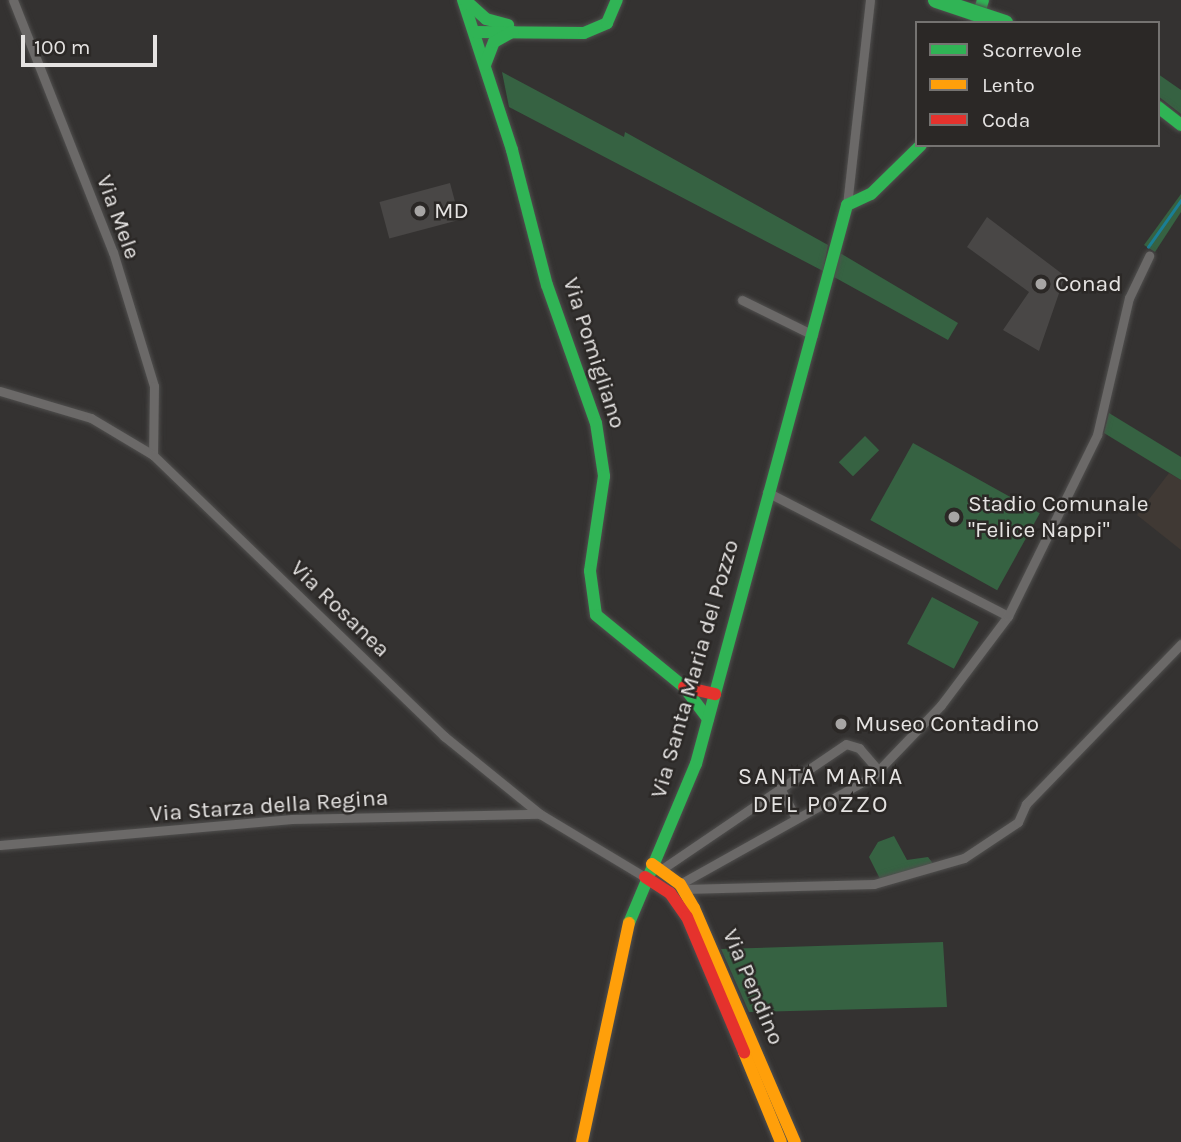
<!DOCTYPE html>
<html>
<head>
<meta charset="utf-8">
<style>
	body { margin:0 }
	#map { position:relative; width:1181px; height:1142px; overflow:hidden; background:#343231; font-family:Karla,sans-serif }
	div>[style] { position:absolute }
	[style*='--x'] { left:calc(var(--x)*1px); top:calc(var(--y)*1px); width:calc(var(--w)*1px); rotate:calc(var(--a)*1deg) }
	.built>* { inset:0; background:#403934 }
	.green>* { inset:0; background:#366242; transform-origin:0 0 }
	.stream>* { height:2.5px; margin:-1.25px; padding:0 1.25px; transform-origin:1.25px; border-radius:1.25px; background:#1a7e95 }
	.building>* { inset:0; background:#494746; transform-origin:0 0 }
	.roads { filter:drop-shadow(0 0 2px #504f4e) drop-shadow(0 0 2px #504f4e) }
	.street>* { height:9px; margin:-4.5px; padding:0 4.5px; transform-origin:4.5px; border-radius:4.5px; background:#6b6968 }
	.fast>* { height:12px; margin:-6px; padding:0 6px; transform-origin:6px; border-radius:6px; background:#30b455 }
	.slow>* { height:12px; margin:-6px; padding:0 6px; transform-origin:6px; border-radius:6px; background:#ff9f0a }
	.jam>* { height:12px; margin:-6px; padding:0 6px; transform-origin:6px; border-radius:6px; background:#e5322d }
	.bridges { filter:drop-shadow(0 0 2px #504f4e) drop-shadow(0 0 2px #504f4e) }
	.fast-bridge>* { height:16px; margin:-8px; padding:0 8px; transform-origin:8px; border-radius:8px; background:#30b455 }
	.dots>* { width:19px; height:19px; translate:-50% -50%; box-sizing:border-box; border:4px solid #2b2826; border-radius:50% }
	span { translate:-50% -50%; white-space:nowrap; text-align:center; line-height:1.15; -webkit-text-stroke:5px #2b2826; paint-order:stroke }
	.poi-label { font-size:23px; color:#e5e3e2 }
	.left { translate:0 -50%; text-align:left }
	.street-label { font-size:23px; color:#e5e3e2 }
	.neighbourhood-label { font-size:24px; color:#e5e3e2; letter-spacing:2px }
	.legend { position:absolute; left:915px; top:21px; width:245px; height:126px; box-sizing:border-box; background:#2b2826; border:2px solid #757371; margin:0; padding:9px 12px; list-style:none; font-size:21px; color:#e5e3e2 }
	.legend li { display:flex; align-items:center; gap:14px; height:35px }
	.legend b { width:35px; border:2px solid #757371 }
	.scale { position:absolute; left:21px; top:35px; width:136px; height:32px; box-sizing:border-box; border:4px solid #e5e3e2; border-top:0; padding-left:9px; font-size:21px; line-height:24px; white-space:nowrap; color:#e5e3e2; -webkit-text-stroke:5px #2b2826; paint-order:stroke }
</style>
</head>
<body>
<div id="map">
	<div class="built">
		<div style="clip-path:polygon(1169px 473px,1181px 480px,1181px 550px,1137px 515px)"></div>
	</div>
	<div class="green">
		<div style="clip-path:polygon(502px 72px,624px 137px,625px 132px,828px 245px,823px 271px,509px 107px)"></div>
		<div style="clip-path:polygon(1158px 74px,1181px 90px,1181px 114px,1158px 96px)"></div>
		<div style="clip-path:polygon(1181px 194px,1181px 212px,1155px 252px,1144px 245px)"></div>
		<div style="clip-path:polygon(840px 253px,958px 323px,948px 340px,834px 277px)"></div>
		<div style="clip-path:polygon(1109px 413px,1181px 457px,1181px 480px,1104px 433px)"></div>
		<div style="left:865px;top:436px;width:20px;height:37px;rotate:45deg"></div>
		<div style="left:913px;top:443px;width:145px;height:88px;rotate:29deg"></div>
		<div style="left:932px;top:597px;width:53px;height:53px;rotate:28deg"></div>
		<div style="clip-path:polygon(894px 836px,907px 860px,928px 857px,935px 866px,881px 881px,869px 857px,878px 842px)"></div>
		<div style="clip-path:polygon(943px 942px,947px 1007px,749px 1012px,721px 949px)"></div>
	</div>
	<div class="stream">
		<div style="--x:1148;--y:247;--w:57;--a:-54.9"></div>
	</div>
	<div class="building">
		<div style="left:450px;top:183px;width:38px;height:73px;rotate:75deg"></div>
		<div style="clip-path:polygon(987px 217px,1065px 276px,1039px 351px,1003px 330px,1029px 292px,967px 247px)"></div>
	</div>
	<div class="roads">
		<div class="street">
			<div style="--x:13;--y:0;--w:271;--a:68.4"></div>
			<div style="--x:113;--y:252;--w:140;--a:73"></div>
			<div style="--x:154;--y:386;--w:69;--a:90.8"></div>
			<div style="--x:847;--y:205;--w:206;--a:-83.6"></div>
			<div style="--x:742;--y:300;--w:79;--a:26.2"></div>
			<div style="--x:0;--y:391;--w:95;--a:16.5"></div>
			<div style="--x:91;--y:418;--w:72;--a:30.8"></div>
			<div style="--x:153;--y:455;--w:405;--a:44"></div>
			<div style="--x:444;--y:736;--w:124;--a:39.1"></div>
			<div style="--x:540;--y:814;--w:122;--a:31"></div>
			<div style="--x:767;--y:492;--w:271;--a:27.2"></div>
			<div style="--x:780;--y:788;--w:34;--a:62"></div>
			<div style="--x:0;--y:845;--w:293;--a:-5.1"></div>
			<div style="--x:292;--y:819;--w:247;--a:-1.2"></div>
			<div style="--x:662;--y:869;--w:222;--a:-34.2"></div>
			<div style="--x:846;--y:744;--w:14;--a:17"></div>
			<div style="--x:859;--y:748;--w:30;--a:49"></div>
			<div style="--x:680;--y:884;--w:221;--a:-29.2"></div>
			<div style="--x:873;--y:776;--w:98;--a:-46.2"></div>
			<div style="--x:941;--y:705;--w:111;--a:-53"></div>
			<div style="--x:1008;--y:616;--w:202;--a:-63.8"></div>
			<div style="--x:1097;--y:435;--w:141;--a:-76.9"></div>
			<div style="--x:1129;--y:298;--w:47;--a:-64.5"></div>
			<div style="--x:684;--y:889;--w:190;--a:-1.5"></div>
			<div style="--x:874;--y:884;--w:94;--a:-16.1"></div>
			<div style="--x:964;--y:858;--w:65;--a:-33.7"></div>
			<div style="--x:1018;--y:822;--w:20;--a:-66"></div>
			<div style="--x:1026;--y:804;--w:223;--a:-45.9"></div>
		</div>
		<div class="fast">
			<div style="--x:463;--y:0;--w:158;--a:71.9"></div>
			<div style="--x:512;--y:150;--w:139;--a:75.5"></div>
			<div style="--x:547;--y:285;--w:146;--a:70.5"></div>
			<div style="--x:596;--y:423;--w:54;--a:81.4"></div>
			<div style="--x:604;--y:476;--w:96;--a:98.4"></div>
			<div style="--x:590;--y:571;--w:44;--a:82.2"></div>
			<div style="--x:596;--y:615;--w:114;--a:39.3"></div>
			<div style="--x:684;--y:687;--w:40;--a:53"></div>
			<div style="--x:465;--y:0;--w:28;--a:42"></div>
			<div style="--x:486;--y:19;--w:23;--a:15"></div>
			<div style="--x:976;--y:23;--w:24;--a:-73"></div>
			<div style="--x:474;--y:32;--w:110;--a:0.5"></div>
			<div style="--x:584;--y:33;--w:25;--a:-23"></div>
			<div style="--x:607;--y:23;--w:25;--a:-67"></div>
			<div style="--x:485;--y:65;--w:25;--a:-69"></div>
			<div style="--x:494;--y:42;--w:21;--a:-29"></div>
			<div style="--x:1158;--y:107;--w:29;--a:38"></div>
			<div style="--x:629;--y:923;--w:173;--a:-67.2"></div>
			<div style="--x:696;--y:764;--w:579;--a:-74.88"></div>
			<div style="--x:847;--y:205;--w:26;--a:-25"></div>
			<div style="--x:871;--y:194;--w:70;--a:-44.4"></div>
		</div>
		<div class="slow">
			<div style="--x:652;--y:864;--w:34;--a:36"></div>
			<div style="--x:680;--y:884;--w:28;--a:60"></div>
			<div style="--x:694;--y:908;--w:255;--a:66.7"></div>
			<div style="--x:744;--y:1052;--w:97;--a:67.7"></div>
			<div style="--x:582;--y:1142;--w:224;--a:-77.9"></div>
		</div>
		<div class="jam">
			<div style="--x:684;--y:687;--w:32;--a:13"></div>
			<div style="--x:645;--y:877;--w:30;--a:33"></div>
			<div style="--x:670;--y:893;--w:29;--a:55"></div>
			<div style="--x:687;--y:917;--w:147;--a:67.1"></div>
		</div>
	</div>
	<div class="bridges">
		<div class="fast-bridge">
			<div style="--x:936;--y:0;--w:73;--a:18.4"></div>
		</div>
	</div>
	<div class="dots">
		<div style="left:420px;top:211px;background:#a7a5a4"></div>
		<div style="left:1041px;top:284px;background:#a7a5a4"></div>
		<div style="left:954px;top:517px;background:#a7a5a4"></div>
		<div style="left:841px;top:724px;background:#a7a5a4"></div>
	</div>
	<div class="poi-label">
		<span class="left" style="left:434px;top:211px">MD</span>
		<span class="left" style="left:1055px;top:284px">Conad</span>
		<span class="left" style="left:968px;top:517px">Stadio Comunale<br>"Felice Nappi"</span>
		<span class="left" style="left:855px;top:724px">Museo Contadino</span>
	</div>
	<div class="street-label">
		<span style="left:118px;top:217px;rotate:70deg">Via Mele</span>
		<span style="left:594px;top:353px;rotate:72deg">Via Pomigliano</span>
		<span style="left:340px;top:609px;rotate:44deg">Via Rosanea</span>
		<span style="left:695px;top:669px;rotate:-74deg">Via Santa Maria del Pozzo</span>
		<span style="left:269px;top:806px;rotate:-4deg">Via Starza della Regina</span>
		<span style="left:753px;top:987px;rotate:67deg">Via Pendino</span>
	</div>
	<div class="neighbourhood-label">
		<span style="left:821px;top:791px">SANTA MARIA<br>DEL POZZO</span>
	</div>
	<ul class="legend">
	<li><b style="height:9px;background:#30b455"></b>Scorrevole</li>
	<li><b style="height:9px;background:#ff9f0a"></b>Lento</li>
	<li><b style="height:9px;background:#e5322d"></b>Coda</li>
	</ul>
	<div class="scale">100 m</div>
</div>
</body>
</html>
